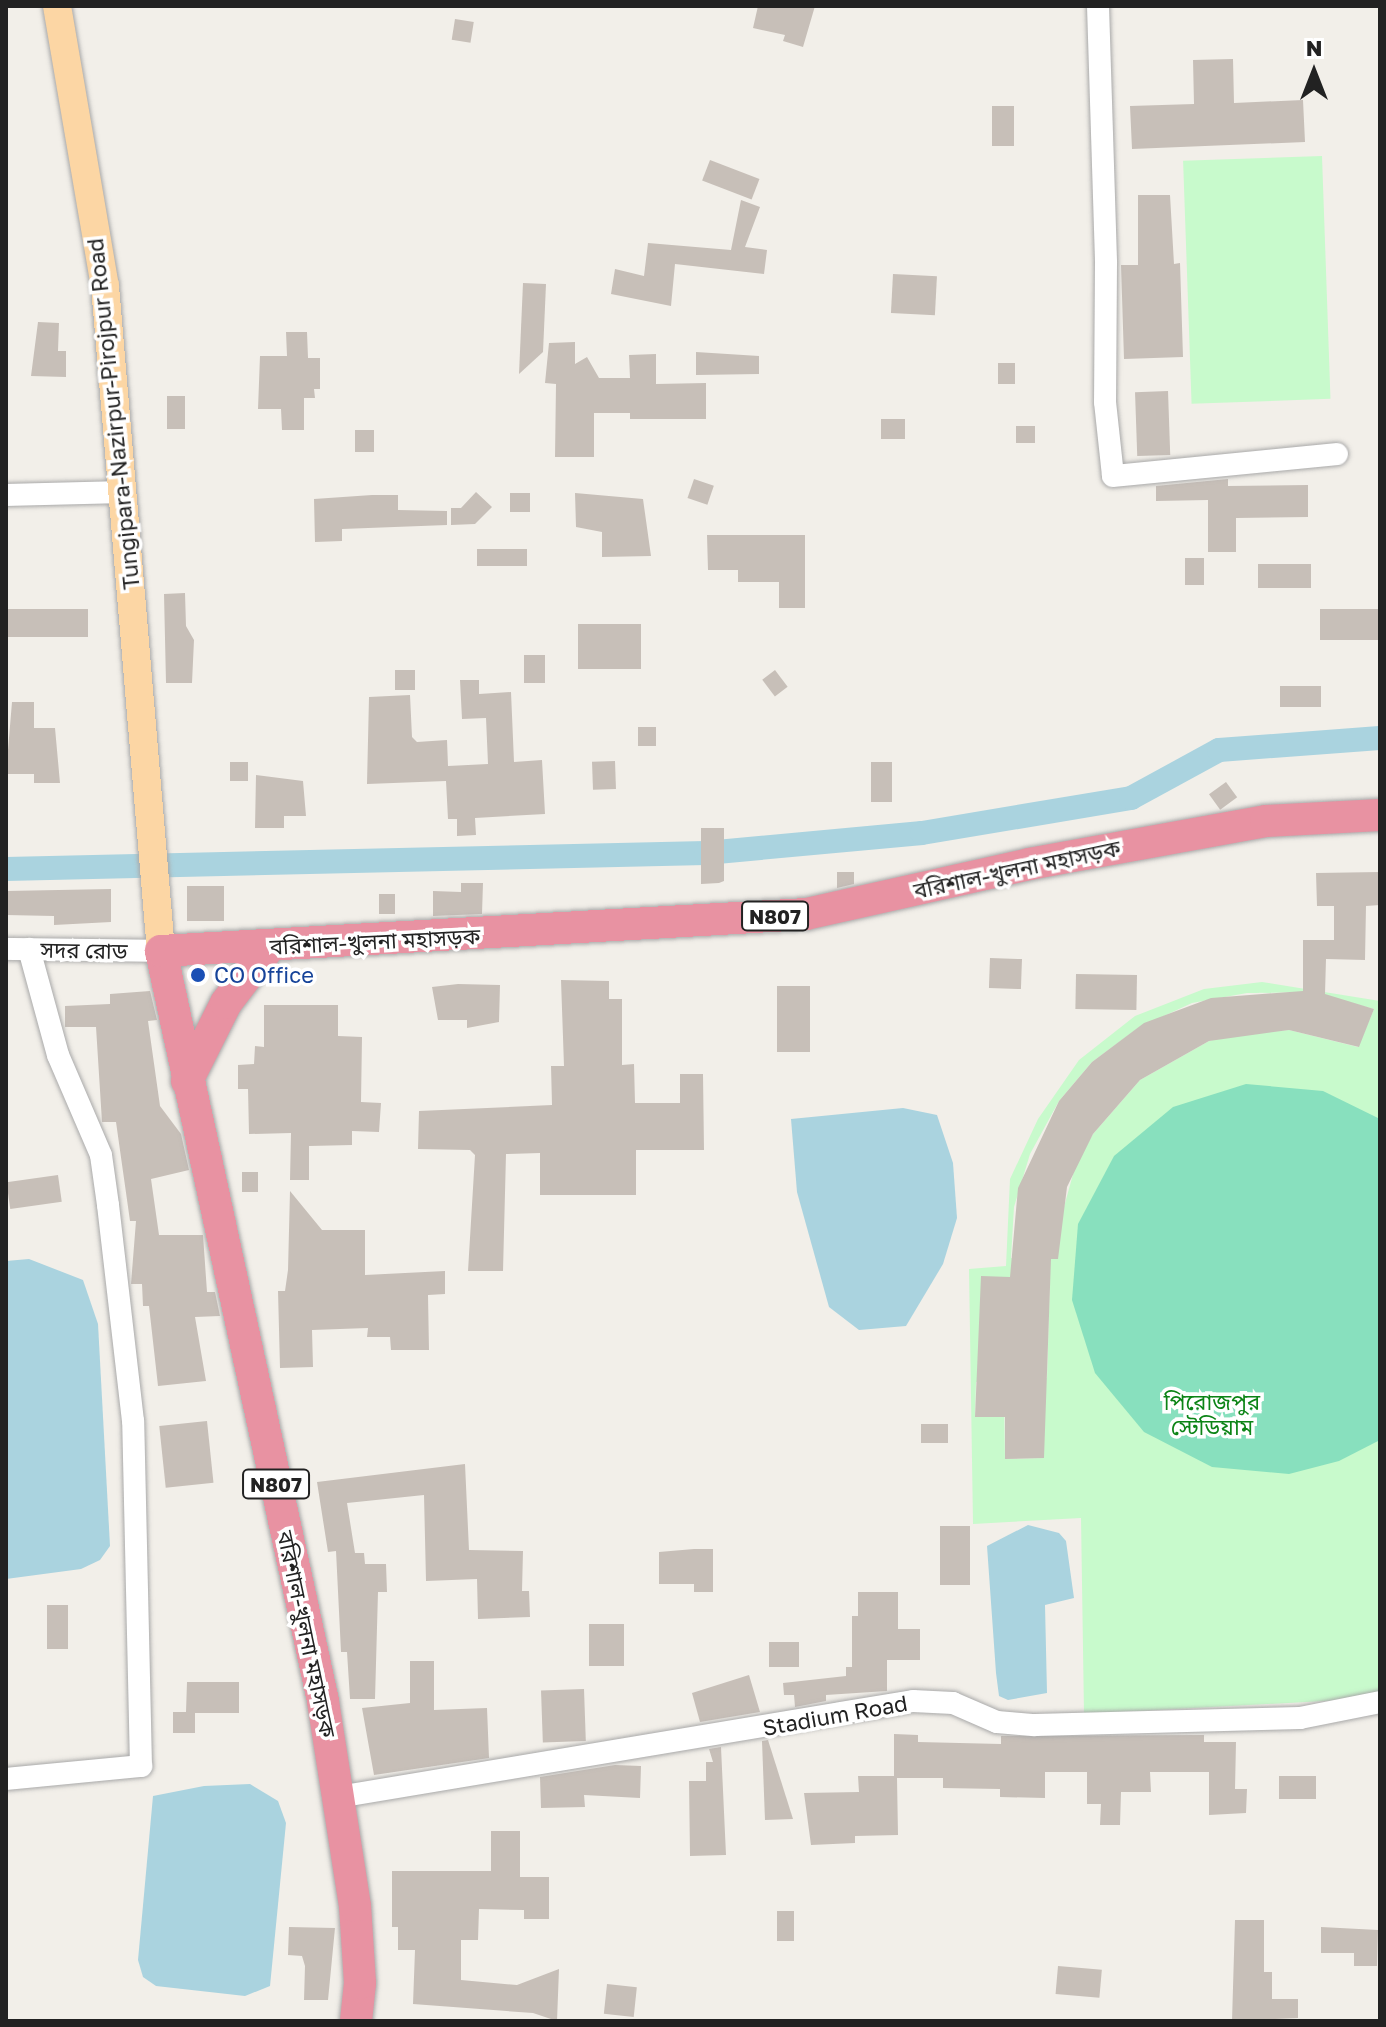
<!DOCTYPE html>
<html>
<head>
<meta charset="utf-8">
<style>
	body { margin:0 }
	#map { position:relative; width:1386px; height:2027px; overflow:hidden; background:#f2efe9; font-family:"Golos Text","Noto Sans Bengali",sans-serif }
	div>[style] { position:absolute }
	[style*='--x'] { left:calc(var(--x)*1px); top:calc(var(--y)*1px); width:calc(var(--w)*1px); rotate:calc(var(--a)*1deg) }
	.park>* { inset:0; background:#c8facc; transform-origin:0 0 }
	.pitch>* { inset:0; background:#88e0be }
	.water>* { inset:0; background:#aad3df }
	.canal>* { height:24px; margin:-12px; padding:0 12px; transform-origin:12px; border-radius:12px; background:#aad3df }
	.building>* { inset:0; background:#c7bfb8; transform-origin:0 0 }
	.roads { filter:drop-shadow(0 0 2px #a9a9a9) drop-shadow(0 0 2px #a9a9a9) }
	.minor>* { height:22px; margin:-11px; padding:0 11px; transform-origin:11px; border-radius:11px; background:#fff }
	.major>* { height:28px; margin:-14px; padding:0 14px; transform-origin:14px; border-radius:14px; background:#fcd6a4 }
	.highway>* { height:32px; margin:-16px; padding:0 16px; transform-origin:16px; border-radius:16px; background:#e892a2 }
	.dots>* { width:22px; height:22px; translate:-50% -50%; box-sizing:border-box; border:4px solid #fff; border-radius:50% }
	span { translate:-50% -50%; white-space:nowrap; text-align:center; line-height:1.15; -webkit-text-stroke:7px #fff; paint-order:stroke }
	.shield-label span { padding:2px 6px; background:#fff; border:2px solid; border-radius:6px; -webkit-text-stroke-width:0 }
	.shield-label { font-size:20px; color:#222; font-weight:700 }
	.street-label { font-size:22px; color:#222 }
	.transit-label { font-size:22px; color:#164399 }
	.left { translate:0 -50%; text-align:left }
	.park-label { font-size:22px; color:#0c8416 }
	.frame { position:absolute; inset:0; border:8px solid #222; pointer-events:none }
	.north { position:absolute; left:1274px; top:32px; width:80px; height:80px; -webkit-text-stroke:6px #fff; paint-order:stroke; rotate:0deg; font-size:22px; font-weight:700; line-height:32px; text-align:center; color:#222 }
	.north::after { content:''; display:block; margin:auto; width:28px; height:36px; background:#222; clip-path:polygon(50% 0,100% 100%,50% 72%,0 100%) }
</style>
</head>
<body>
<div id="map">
	<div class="park">
		<div style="left:1322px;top:156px;width:243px;height:139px;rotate:88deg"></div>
		<div style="clip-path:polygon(evenodd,1262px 982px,1380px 1001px,1380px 1698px,1084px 1714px,1081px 1518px,973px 1524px,969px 1269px,1006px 1266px,1010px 1179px,1038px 1119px,1079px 1060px,1135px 1016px,1204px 989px,1262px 982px,1311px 992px,1374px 1009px,1358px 1047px,1289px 1030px,1232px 1035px,1209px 1041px,1140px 1080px,1093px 1134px,1075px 1167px,1059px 1225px,1057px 1259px,1011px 1258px,1014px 1207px,1030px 1154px,1059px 1101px,1092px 1062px,1138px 1028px,1192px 1003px,1247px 993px,1311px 992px,1262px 982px,1050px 1279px,1047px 1378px,979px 1375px,1050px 1279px,1262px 982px,976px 1382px,998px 1382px,975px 1416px,976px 1382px,1262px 982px,1004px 1395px,1044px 1395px,1044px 1458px,1005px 1459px,1004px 1395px)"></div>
	</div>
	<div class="pitch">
		<div style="clip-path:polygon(1246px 1084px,1323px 1091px,1380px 1119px,1380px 1440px,1339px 1461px,1289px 1474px,1212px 1467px,1144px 1432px,1095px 1373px,1072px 1300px,1078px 1224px,1114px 1156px,1173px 1107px)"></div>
	</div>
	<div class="water">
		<div style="clip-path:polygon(903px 1108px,937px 1115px,953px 1163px,957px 1218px,943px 1264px,906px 1326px,859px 1330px,829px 1307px,797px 1192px,791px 1119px)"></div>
		<div style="clip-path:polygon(29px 1259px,83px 1280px,98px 1324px,110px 1546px,100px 1560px,81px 1569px,6px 1579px,6px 1261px)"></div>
		<div style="clip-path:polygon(1028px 1525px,1059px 1533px,1066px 1541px,1074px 1598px,1045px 1605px,1047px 1693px,1008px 1700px,999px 1696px,996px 1673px,987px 1546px)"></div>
		<div style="clip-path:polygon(250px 1784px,278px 1801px,286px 1823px,270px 1986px,245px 1996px,156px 1986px,143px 1977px,138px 1960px,153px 1796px,204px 1786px)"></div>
	</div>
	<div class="canal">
		<div style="--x:6;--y:869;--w:700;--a:-1.31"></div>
		<div style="--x:706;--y:853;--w:217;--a:-5.3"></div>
		<div style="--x:922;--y:833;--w:212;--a:-9.5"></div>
		<div style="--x:1131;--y:798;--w:100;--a:-28.6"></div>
		<div style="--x:1219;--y:750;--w:161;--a:-4.3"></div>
	</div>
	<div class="building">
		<div style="clip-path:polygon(758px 6px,815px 6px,803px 47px,783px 41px,785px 35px,753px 28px)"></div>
		<div style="left:455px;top:19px;width:19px;height:21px;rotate:9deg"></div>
		<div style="clip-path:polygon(1233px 59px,1234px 103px,1303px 100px,1305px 142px,1132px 149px,1130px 106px,1194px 104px,1193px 60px)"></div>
		<div style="left:992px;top:106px;width:22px;height:40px"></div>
		<div style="left:710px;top:160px;width:53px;height:22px;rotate:21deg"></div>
		<div style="clip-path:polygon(1138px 195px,1170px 195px,1174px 264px,1180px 263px,1183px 357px,1124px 359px,1121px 265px,1138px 265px)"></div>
		<div style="clip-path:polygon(741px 200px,760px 207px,745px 247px,767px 250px,764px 274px,675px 264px,671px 306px,611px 294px,615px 269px,644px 276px,648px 243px,731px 250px)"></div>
		<div style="left:893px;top:274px;width:44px;height:39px;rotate:3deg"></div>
		<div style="clip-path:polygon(523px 283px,546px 284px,543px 352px,519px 374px)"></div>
		<div style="clip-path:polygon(38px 322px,59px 323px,58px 351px,66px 351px,66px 377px,31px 376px)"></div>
		<div style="clip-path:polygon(286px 332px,307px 332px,308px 358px,320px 358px,320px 389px,314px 389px,315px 398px,304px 398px,304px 430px,282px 430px,281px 409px,258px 409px,260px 356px,287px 356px)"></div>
		<div style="clip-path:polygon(575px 342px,575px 364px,587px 357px,599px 378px,630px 378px,629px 355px,656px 354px,656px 384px,706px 383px,706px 419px,630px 419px,630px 413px,594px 413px,594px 457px,555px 457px,556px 384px,545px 383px,549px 343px)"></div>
		<div style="clip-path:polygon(696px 352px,759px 356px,759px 374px,696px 375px)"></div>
		<div style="left:998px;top:363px;width:17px;height:21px"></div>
		<div style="left:1168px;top:391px;width:64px;height:33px;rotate:88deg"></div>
		<div style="left:167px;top:396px;width:18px;height:33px"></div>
		<div style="left:881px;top:419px;width:24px;height:20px"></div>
		<div style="left:1016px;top:426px;width:19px;height:17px"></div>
		<div style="left:355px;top:430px;width:19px;height:22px"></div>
		<div style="left:694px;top:479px;width:21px;height:20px;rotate:19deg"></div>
		<div style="clip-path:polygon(1228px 479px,1228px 486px,1308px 485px,1308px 517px,1236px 518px,1236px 552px,1208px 552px,1208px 500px,1156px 501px,1156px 486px)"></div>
		<div style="clip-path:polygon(476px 492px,492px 507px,475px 524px,451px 525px,451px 508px,461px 508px)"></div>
		<div style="left:510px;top:493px;width:20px;height:19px"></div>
		<div style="clip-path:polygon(575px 493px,643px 499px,651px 556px,602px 557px,602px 532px,576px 527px)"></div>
		<div style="clip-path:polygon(372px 495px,398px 495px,398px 510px,447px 511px,447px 525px,342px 529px,342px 541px,315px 542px,314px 499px)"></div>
		<div style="clip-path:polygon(707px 535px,805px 535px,805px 608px,779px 608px,779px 582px,738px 582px,738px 570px,708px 570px)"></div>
		<div style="left:477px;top:549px;width:50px;height:17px"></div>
		<div style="left:1185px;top:558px;width:19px;height:27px"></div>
		<div style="left:1258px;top:564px;width:53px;height:24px"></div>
		<div style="clip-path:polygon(185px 593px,186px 626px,194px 640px,192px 683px,166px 683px,164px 594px)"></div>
		<div style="left:6px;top:609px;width:82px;height:28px"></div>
		<div style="left:1320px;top:609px;width:60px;height:31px"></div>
		<div style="left:578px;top:624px;width:63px;height:45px"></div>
		<div style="left:524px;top:655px;width:21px;height:28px"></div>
		<div style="left:395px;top:670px;width:20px;height:20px"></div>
		<div style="left:775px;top:670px;width:21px;height:16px;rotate:53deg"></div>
		<div style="clip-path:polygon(460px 680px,479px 680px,479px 694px,511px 692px,514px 762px,542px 760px,545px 814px,475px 818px,476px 835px,457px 836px,457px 819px,448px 819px,446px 781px,367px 784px,369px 697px,410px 695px,412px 737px,417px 742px,447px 740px,448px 766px,488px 764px,486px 718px,462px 719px)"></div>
		<div style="left:1280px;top:686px;width:41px;height:21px"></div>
		<div style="clip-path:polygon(12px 702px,34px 702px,34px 728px,55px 728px,60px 783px,34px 783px,34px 774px,6px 774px)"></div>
		<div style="left:638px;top:727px;width:18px;height:19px"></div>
		<div style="left:615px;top:761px;width:28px;height:23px;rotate:88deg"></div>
		<div style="left:230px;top:762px;width:18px;height:19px"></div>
		<div style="left:871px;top:762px;width:21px;height:40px"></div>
		<div style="clip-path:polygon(256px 775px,303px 781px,306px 816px,284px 816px,284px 828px,255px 828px)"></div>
		<div style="left:1226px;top:782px;width:19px;height:21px;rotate:54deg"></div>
		<div style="clip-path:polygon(701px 828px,724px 828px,724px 881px,719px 883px,701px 884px)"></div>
		<div style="clip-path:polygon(837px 872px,854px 872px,854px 884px,837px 888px)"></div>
		<div style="clip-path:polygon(1380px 872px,1380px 905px,1366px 906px,1365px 960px,1326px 959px,1325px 994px,1374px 1009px,1359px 1047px,1289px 1030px,1209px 1041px,1140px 1080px,1093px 1134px,1067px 1187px,1058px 1259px,1051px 1259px,1044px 1458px,1005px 1459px,1005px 1417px,975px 1417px,981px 1276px,1010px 1277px,1018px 1188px,1059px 1101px,1092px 1062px,1144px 1023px,1211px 998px,1303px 991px,1303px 940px,1334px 940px,1334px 906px,1317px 906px,1316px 873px)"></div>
		<div style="clip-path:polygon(461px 883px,483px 883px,482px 914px,433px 916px,433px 891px,461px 892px)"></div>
		<div style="left:187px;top:886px;width:37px;height:35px"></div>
		<div style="clip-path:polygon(111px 889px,111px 922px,54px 925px,54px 916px,6px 915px,6px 891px)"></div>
		<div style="left:379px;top:894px;width:16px;height:20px"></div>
		<div style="left:990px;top:958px;width:32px;height:30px;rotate:2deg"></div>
		<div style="left:1076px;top:974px;width:61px;height:35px;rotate:1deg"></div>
		<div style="clip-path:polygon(561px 980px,609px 981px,609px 999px,622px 999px,622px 1065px,634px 1064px,635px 1103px,680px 1103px,680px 1074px,703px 1074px,704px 1150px,636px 1150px,636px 1195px,540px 1195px,540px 1153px,506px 1154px,503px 1271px,468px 1271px,475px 1155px,470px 1150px,418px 1149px,419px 1111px,552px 1105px,551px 1066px,564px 1066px)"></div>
		<div style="clip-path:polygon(458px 984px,500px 985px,499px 1022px,467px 1028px,467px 1020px,438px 1020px,432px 987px)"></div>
		<div style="left:777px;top:986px;width:33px;height:66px"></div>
		<div style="clip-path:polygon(150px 991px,157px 1020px,148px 1021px,160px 1106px,181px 1134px,189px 1170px,151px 1179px,159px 1235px,203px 1235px,207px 1292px,215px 1292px,220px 1316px,195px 1317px,206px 1381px,158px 1386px,149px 1306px,143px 1306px,142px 1284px,131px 1284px,136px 1221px,130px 1221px,116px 1122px,102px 1122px,96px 1027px,65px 1027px,65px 1006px,110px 1004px,110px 994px)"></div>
		<div style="clip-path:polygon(264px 1005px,338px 1005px,338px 1036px,362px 1037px,361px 1102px,381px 1103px,379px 1132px,352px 1131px,352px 1145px,309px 1146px,309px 1180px,290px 1180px,291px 1133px,249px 1134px,248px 1089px,238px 1089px,238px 1065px,254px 1064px,255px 1046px,264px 1047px)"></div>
		<div style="left:242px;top:1172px;width:16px;height:20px"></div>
		<div style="left:58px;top:1175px;width:27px;height:52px;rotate:82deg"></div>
		<div style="clip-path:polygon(290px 1191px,322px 1230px,365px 1230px,365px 1275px,445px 1271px,445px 1294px,428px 1295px,429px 1350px,391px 1350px,390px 1337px,367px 1337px,368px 1328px,312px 1330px,313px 1367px,280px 1368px,278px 1291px,285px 1291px,288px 1270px)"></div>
		<div style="left:207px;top:1421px;width:62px;height:48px;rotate:84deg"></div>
		<div style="left:921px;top:1424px;width:27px;height:19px"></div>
		<div style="clip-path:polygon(465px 1464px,469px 1550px,523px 1551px,522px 1591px,529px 1591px,530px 1617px,478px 1619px,477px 1579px,426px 1581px,424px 1495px,347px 1503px,355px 1553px,364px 1553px,365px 1564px,386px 1564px,387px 1592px,378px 1592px,375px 1699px,350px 1699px,347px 1652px,341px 1652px,336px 1551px,328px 1552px,317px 1482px)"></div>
		<div style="left:940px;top:1526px;width:30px;height:59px"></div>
		<div style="clip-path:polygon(694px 1549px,713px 1549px,713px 1592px,694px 1592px,694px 1584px,659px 1584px,659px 1552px)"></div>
		<div style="clip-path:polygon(858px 1592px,898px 1592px,898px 1629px,920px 1629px,920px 1660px,887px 1660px,887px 1691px,826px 1695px,826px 1701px,795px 1707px,794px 1695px,784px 1695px,783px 1683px,846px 1676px,846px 1667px,852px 1667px,852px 1616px,858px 1616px)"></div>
		<div style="left:47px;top:1605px;width:21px;height:44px"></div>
		<div style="left:589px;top:1624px;width:35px;height:42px"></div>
		<div style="left:769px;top:1642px;width:30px;height:25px"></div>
		<div style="clip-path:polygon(410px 1661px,434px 1661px,434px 1710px,487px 1708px,489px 1758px,374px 1775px,362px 1708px,410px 1703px)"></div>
		<div style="clip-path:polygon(749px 1675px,760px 1712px,700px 1722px,692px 1693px)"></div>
		<div style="clip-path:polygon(187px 1682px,239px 1682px,239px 1713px,195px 1713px,195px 1733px,173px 1733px,173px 1712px,186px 1712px)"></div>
		<div style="left:584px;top:1689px;width:52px;height:43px;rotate:88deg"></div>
		<div style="clip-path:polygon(894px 1734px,918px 1735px,918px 1742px,1001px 1744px,1001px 1736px,1204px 1735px,1204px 1742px,1236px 1742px,1235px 1789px,1247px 1789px,1246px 1813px,1209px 1815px,1209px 1772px,1150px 1772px,1151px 1792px,1121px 1792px,1120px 1825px,1100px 1825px,1101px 1804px,1087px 1804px,1087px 1772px,1045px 1772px,1045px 1798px,1000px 1797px,1000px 1789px,943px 1788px,943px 1778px,897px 1778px,898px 1835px,855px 1836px,855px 1843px,811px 1845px,804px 1793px,859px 1792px,858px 1776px,894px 1776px)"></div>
		<div style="clip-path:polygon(768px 1740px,793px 1819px,765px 1820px,762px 1741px)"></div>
		<div style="clip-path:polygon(721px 1747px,726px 1855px,690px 1856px,689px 1781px,706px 1781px,706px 1762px,713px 1762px,709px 1749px)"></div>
		<div style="clip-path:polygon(615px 1765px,641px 1766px,640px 1798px,584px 1795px,585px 1807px,541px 1808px,540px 1777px)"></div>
		<div style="left:1279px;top:1776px;width:37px;height:23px"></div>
		<div style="clip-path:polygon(491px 1831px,520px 1831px,520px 1877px,549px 1877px,549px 1919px,524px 1919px,524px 1910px,479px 1909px,478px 1940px,461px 1940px,461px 1980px,517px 1985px,559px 1969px,557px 2021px,533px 2013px,413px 2004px,415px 1950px,398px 1950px,398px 1927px,392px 1927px,392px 1871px,491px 1871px)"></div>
		<div style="left:777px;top:1911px;width:17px;height:30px"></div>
		<div style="clip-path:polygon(1235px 1920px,1264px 1920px,1264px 1972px,1272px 1972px,1272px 1999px,1298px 1999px,1298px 2018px,1232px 2021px)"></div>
		<div style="clip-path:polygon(289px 1927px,335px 1928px,328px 2000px,304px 2000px,305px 1966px,302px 1956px,288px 1955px)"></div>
		<div style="clip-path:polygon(1321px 1927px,1378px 1930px,1377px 1966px,1354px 1966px,1354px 1953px,1321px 1953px)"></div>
		<div style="left:1058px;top:1966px;width:44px;height:28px;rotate:5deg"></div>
		<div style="left:607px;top:1984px;width:30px;height:30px;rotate:6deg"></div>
	</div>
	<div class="roads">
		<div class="minor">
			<div style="--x:1098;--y:6;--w:257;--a:88.2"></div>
			<div style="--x:1106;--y:263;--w:139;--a:90.4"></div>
			<div style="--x:1105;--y:402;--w:74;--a:83.8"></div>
			<div style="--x:1113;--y:476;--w:225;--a:-5.6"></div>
			<div style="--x:6;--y:495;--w:117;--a:-1.5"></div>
			<div style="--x:6;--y:949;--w:155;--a:0.7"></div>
			<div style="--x:6;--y:1779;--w:136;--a:-5.5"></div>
			<div style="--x:141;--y:1766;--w:345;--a:-91.3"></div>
			<div style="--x:133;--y:1421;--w:217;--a:-96.6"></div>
			<div style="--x:108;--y:1205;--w:50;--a:-98"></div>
			<div style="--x:101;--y:1155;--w:109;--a:-113.3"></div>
			<div style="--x:58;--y:1055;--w:110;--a:-105.3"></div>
			<div style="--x:338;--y:1797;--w:583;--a:-9.48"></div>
			<div style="--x:913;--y:1701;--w:40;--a:2.9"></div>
			<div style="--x:953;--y:1703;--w:48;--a:23.4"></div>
			<div style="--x:997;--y:1722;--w:38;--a:5"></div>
			<div style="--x:1035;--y:1725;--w:265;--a:-1.5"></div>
			<div style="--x:1300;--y:1718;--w:82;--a:-11.3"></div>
		</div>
		<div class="major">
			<div style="--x:57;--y:6;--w:284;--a:80.3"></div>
			<div style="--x:105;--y:286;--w:667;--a:85.19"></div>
		</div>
		<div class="highway">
			<div style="--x:187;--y:1081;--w:87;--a:-63.4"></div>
			<div style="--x:226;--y:1003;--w:71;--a:-52.5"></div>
			<div style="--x:356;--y:2021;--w:38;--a:-84"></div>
			<div style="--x:360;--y:1983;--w:77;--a:-93.7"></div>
			<div style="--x:355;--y:1906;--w:207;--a:-98.9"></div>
			<div style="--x:323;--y:1701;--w:767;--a:-102.19"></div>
			<div style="--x:161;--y:951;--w:646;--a:-3.28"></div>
			<div style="--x:806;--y:914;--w:229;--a:-12.6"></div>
			<div style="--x:1029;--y:864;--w:241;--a:-10.3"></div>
			<div style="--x:1266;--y:821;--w:114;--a:-3"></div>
		</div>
	</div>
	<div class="dots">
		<div style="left:198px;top:975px;background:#1a4fb4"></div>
	</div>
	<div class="shield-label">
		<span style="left:775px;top:916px">N807</span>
		<span style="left:276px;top:1484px">N807</span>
	</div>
	<div class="street-label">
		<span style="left:113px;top:414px;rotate:-96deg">Tungipara-Nazirpur-Pirojpur Road</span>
		<span style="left:1017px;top:869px;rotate:-12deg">বরিশাল-খুলনা মহাসড়ক</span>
		<span style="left:375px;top:941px;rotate:-3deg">বরিশাল-খুলনা মহাসড়ক</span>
		<span style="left:84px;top:950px;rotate:1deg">সদর রোড</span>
		<span style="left:307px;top:1634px;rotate:78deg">বরিশাল-খুলনা মহাসড়ক</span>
		<span style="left:835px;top:1715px;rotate:-10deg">Stadium Road</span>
	</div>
	<div class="transit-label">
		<span class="left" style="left:214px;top:975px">CO Office</span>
	</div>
	<div class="park-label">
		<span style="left:1212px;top:1414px">পিরোজপুর<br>স্টেডিয়াম</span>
	</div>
	<div class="frame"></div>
	<div class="north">N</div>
</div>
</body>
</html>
